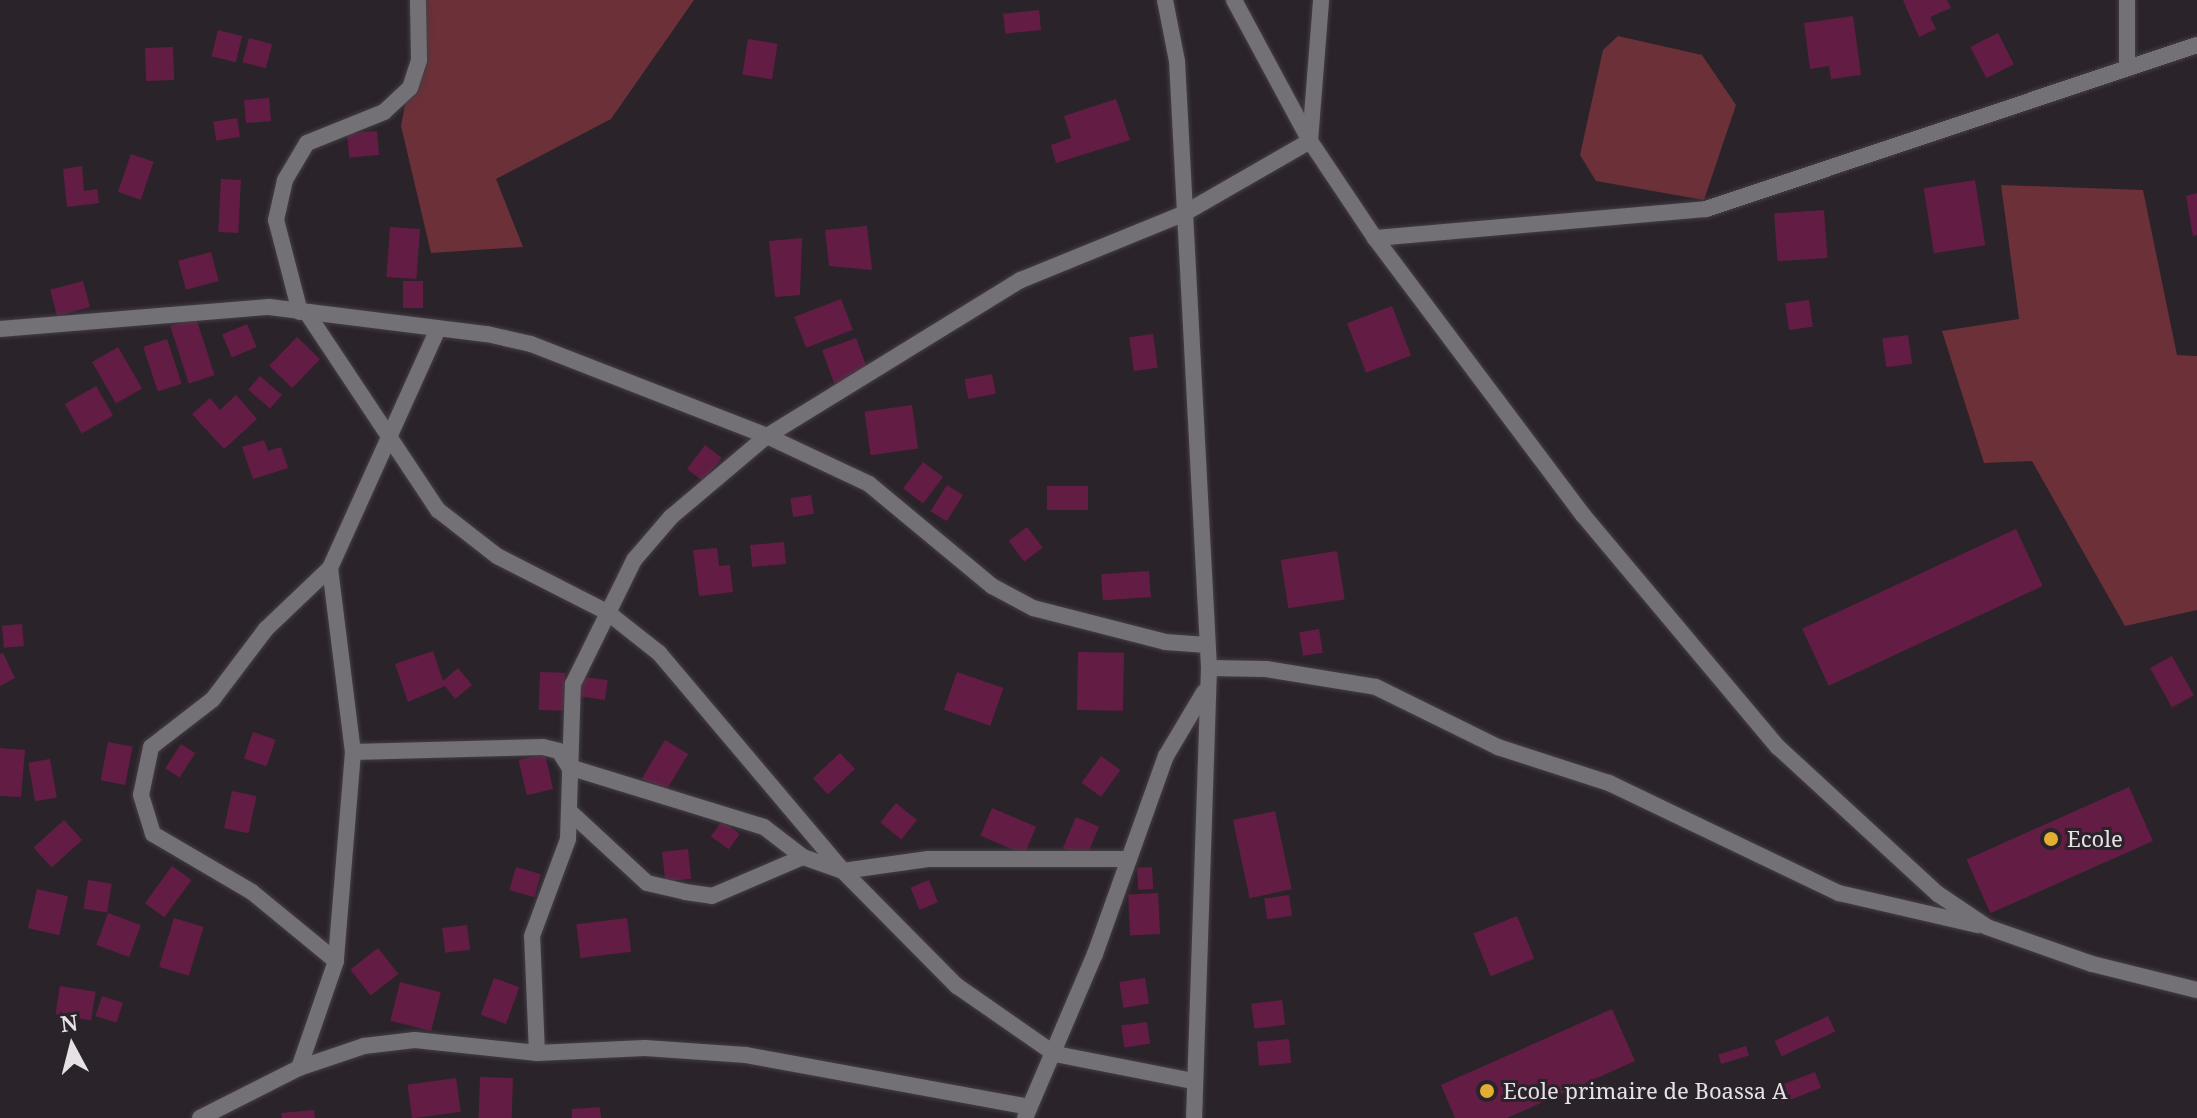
<!DOCTYPE html>
<html>
<head>
<meta charset="utf-8">
<style>
	body { margin:0 }
	#map { position:relative; width:2197px; height:1118px; overflow:hidden; background:#2a232a; font-family:"Noto Serif",serif }
	div>[style] { position:absolute }
	[style*='--x'] { left:calc(var(--x)*1px); top:calc(var(--y)*1px); width:calc(var(--w)*1px); rotate:calc(var(--a)*1deg) }
	.green>* { inset:0; background:#6c3038 }
	.building>* { inset:0; background:#631d45; transform-origin:0 0 }
	.roads { filter:drop-shadow(0 0 2px #443e44) drop-shadow(0 0 2px #443e44) }
	.minor>* { height:16px; margin:-8px; padding:0 8px; transform-origin:8px; border-radius:8px; background:#737175 }
	.dots>* { width:22px; height:22px; translate:-50% -50%; box-sizing:border-box; border:4px solid #2a232a; border-radius:50% }
	span { translate:-50% -50%; white-space:nowrap; text-align:center; line-height:1.15; -webkit-text-stroke:6px #2a232a; paint-order:stroke }
	.poi-label { font-size:22px; color:#e5e1e5 }
	.left { translate:0 -50%; text-align:left }
	.north { position:absolute; left:32px; top:1006px; width:80px; height:80px; -webkit-text-stroke:6px #2a232a; paint-order:stroke; rotate:353deg; font-size:22px; font-weight:700; line-height:32px; text-align:center; color:#e5e1e5 }
	.north::after { content:''; display:block; margin:auto; width:28px; height:36px; background:#e5e1e5; clip-path:polygon(50% 0,100% 100%,50% 72%,0 100%) }
</style>
</head>
<body>
<div id="map">
	<div class="green">
		<div style="clip-path:polygon(414px 0,694px 0,611px 119px,496px 179px,523px 247px,431px 253px,401px 126px,419px 26px)"></div>
		<div style="clip-path:polygon(1618px 36px,1702px 55px,1736px 105px,1704px 200px,1596px 181px,1580px 155px,1603px 50px)"></div>
		<div style="clip-path:polygon(2001px 185px,2143px 190px,2177px 355px,2197px 356px,2197px 610px,2125px 626px,2032px 461px,1984px 463px,1942px 331px,2019px 319px)"></div>
	</div>
	<div class="building">
		<div style="clip-path:polygon(1903px 0,1947px 0,1951px 8px,1930px 17px,1936px 29px,1919px 37px)"></div>
		<div style="left:1039px;top:10px;width:20px;height:36px;rotate:84deg"></div>
		<div style="clip-path:polygon(1853px 16px,1861px 75px,1831px 79px,1829px 66px,1810px 69px,1804px 23px)"></div>
		<div style="left:218px;top:30px;width:25px;height:27px;rotate:14deg"></div>
		<div style="left:1998px;top:33px;width:35px;height:31px;rotate:63deg"></div>
		<div style="left:249px;top:38px;width:24px;height:25px;rotate:15deg"></div>
		<div style="left:748px;top:39px;width:30px;height:36px;rotate:9deg"></div>
		<div style="left:173px;top:47px;width:33px;height:28px;rotate:88deg"></div>
		<div style="left:269px;top:98px;width:23px;height:25px;rotate:85deg"></div>
		<div style="clip-path:polygon(1116px 99px,1130px 140px,1056px 163px,1051px 145px,1071px 138px,1064px 116px)"></div>
		<div style="left:237px;top:118px;width:19px;height:24px;rotate:81deg"></div>
		<div style="left:377px;top:131px;width:24px;height:30px;rotate:85deg"></div>
		<div style="left:131px;top:154px;width:24px;height:40px;rotate:19deg"></div>
		<div style="clip-path:polygon(82px 166px,84px 191px,97px 189px,99px 203px,67px 207px,63px 169px)"></div>
		<div style="left:221px;top:179px;width:20px;height:53px;rotate:3deg"></div>
		<div style="left:1975px;top:180px;width:66px;height:52px;rotate:81deg"></div>
		<div style="clip-path:polygon(2197px 193px,2197px 235px,2193px 236px,2186px 196px)"></div>
		<div style="left:1824px;top:210px;width:48px;height:50px;rotate:86deg"></div>
		<div style="clip-path:polygon(867px 226px,872px 270px,829px 266px,825px 230px)"></div>
		<div style="left:390px;top:227px;width:30px;height:50px;rotate:4deg"></div>
		<div style="clip-path:polygon(802px 238px,800px 295px,775px 297px,769px 241px)"></div>
		<div style="left:211px;top:252px;width:30px;height:34px;rotate:75deg"></div>
		<div style="left:83px;top:281px;width:27px;height:34px;rotate:75deg"></div>
		<div style="left:403px;top:281px;width:20px;height:27px"></div>
		<div style="left:841px;top:299px;width:33px;height:50px;rotate:69deg"></div>
		<div style="left:1809px;top:300px;width:27px;height:24px;rotate:82deg"></div>
		<div style="left:1392px;top:306px;width:53px;height:48px;rotate:69deg"></div>
		<div style="left:196px;top:318px;width:60px;height:27px;rotate:72deg"></div>
		<div style="left:247px;top:324px;width:25px;height:27px;rotate:67deg"></div>
		<div style="left:1153px;top:334px;width:34px;height:24px;rotate:82deg"></div>
		<div style="left:1908px;top:335px;width:29px;height:26px;rotate:82deg"></div>
		<div style="left:297px;top:337px;width:32px;height:40px;rotate:44deg"></div>
		<div style="left:856px;top:338px;width:35px;height:36px;rotate:70deg"></div>
		<div style="left:167px;top:339px;width:47px;height:25px;rotate:72deg"></div>
		<div style="left:118px;top:347px;width:48px;height:30px;rotate:60deg"></div>
		<div style="left:992px;top:374px;width:20px;height:28px;rotate:79deg"></div>
		<div style="left:260px;top:376px;width:29px;height:18px;rotate:41deg"></div>
		<div style="left:96px;top:386px;width:34px;height:36px;rotate:60deg"></div>
		<div style="clip-path:polygon(236px 395px,257px 419px,224px 449px,192px 414px,210px 398px,220px 410px)"></div>
		<div style="left:912px;top:405px;width:44px;height:48px;rotate:82deg"></div>
		<div style="clip-path:polygon(264px 440px,268px 451px,281px 447px,288px 468px,253px 479px,242px 447px)"></div>
		<div style="left:705px;top:445px;width:21px;height:30px;rotate:37deg"></div>
		<div style="left:923px;top:462px;width:25px;height:33px;rotate:37deg"></div>
		<div style="left:947px;top:485px;width:19px;height:31px;rotate:32deg"></div>
		<div style="left:1047px;top:486px;width:41px;height:24px"></div>
		<div style="left:811px;top:495px;width:19px;height:21px;rotate:81deg"></div>
		<div style="left:1027px;top:527px;width:26px;height:23px;rotate:53deg"></div>
		<div style="left:2016px;top:529px;width:63px;height:236px;rotate:65deg"></div>
		<div style="left:784px;top:542px;width:22px;height:34px;rotate:85deg"></div>
		<div style="clip-path:polygon(717px 548px,719px 566px,730px 565px,733px 592px,699px 596px,693px 550px)"></div>
		<div style="left:1337px;top:551px;width:49px;height:57px;rotate:81deg"></div>
		<div style="left:1149px;top:571px;width:26px;height:48px;rotate:86deg"></div>
		<div style="left:22px;top:624px;width:22px;height:20px;rotate:85deg"></div>
		<div style="left:1319px;top:629px;width:24px;height:20px;rotate:81deg"></div>
		<div style="clip-path:polygon(433px 651px,443px 681px,458px 668px,472px 685px,455px 699px,445px 686px,408px 702px,395px 664px)"></div>
		<div style="left:1078px;top:652px;width:46px;height:58px;rotate:1deg"></div>
		<div style="clip-path:polygon(3px 653px,15px 678px,0 686px,0 654px)"></div>
		<div style="left:2172px;top:656px;width:45px;height:25px;rotate:61deg"></div>
		<div style="left:540px;top:672px;width:25px;height:38px;rotate:2deg"></div>
		<div style="left:957px;top:672px;width:49px;height:40px;rotate:19deg"></div>
		<div style="left:578px;top:676px;width:30px;height:20px;rotate:8deg"></div>
		<div style="left:253px;top:732px;width:24px;height:28px;rotate:19deg"></div>
		<div style="left:665px;top:740px;width:27px;height:45px;rotate:31deg"></div>
		<div style="left:108px;top:742px;width:25px;height:39px;rotate:11deg"></div>
		<div style="left:181px;top:744px;width:17px;height:29px;rotate:33deg"></div>
		<div style="clip-path:polygon(0 748px,25px 750px,21px 797px,0 796px)"></div>
		<div style="left:840px;top:753px;width:22px;height:37px;rotate:47deg"></div>
		<div style="left:545px;top:754px;width:36px;height:27px;rotate:77deg"></div>
		<div style="left:1101px;top:756px;width:24px;height:33px;rotate:36deg"></div>
		<div style="left:50px;top:759px;width:39px;height:22px;rotate:80deg"></div>
		<div style="left:2129px;top:787px;width:59px;height:178px;rotate:66deg"></div>
		<div style="left:232px;top:791px;width:25px;height:38px;rotate:12deg"></div>
		<div style="left:896px;top:803px;width:27px;height:25px;rotate:39deg"></div>
		<div style="left:992px;top:808px;width:48px;height:30px;rotate:23deg"></div>
		<div style="left:1275px;top:811px;width:80px;height:43px;rotate:78deg"></div>
		<div style="left:1076px;top:817px;width:25px;height:34px;rotate:23deg"></div>
		<div style="left:64px;top:820px;width:27px;height:41px;rotate:48deg"></div>
		<div style="left:722px;top:821px;width:22px;height:19px;rotate:36deg"></div>
		<div style="left:688px;top:849px;width:30px;height:26px;rotate:84deg"></div>
		<div style="left:172px;top:866px;width:24px;height:46px;rotate:36deg"></div>
		<div style="left:516px;top:867px;width:26px;height:24px;rotate:16deg"></div>
		<div style="left:1152px;top:867px;width:22px;height:15px;rotate:87deg"></div>
		<div style="left:88px;top:880px;width:24px;height:29px;rotate:9deg"></div>
		<div style="left:929px;top:880px;width:24px;height:20px;rotate:68deg"></div>
		<div style="left:37px;top:889px;width:32px;height:40px;rotate:13deg"></div>
		<div style="left:1158px;top:893px;width:41px;height:30px;rotate:87deg"></div>
		<div style="left:1289px;top:895px;width:21px;height:25px;rotate:82deg"></div>
		<div style="left:108px;top:913px;width:35px;height:34px;rotate:20deg"></div>
		<div style="left:1517px;top:916px;width:46px;height:47px;rotate:68deg"></div>
		<div style="left:174px;top:918px;width:31px;height:51px;rotate:17deg"></div>
		<div style="left:627px;top:918px;width:34px;height:51px;rotate:83deg"></div>
		<div style="left:467px;top:925px;width:25px;height:25px;rotate:83deg"></div>
		<div style="left:378px;top:948px;width:33px;height:35px;rotate:52deg"></div>
		<div style="left:494px;top:978px;width:27px;height:39px;rotate:20deg"></div>
		<div style="left:1145px;top:978px;width:26px;height:26px;rotate:81deg"></div>
		<div style="left:400px;top:982px;width:42px;height:40px;rotate:14deg"></div>
		<div style="left:60px;top:986px;width:36px;height:29px;rotate:9deg"></div>
		<div style="left:102px;top:996px;width:22px;height:21px;rotate:18deg"></div>
		<div style="left:1282px;top:1000px;width:25px;height:31px;rotate:83deg"></div>
		<div style="clip-path:polygon(1612px 1009px,1635px 1061px,1507px 1118px,1455px 1118px,1441px 1085px)"></div>
		<div style="left:1828px;top:1016px;width:17px;height:59px;rotate:65deg"></div>
		<div style="left:1147px;top:1022px;width:22px;height:26px;rotate:82deg"></div>
		<div style="left:1289px;top:1039px;width:24px;height:32px;rotate:85deg"></div>
		<div style="left:1746px;top:1046px;width:10px;height:29px;rotate:73deg"></div>
		<div style="left:1815px;top:1072px;width:17px;height:42px;rotate:69deg"></div>
		<div style="left:480px;top:1077px;width:33px;height:41px;rotate:2deg"></div>
		<div style="left:456px;top:1078px;width:34px;height:49px;rotate:82deg"></div>
		<div style="clip-path:polygon(600px 1107px,601px 1118px,572px 1118px,572px 1109px)"></div>
		<div style="clip-path:polygon(314px 1110px,315px 1118px,282px 1118px,281px 1113px)"></div>
	</div>
	<div class="roads">
		<div class="minor">
			<div style="--x:1165;--y:0;--w:62;--a:78.9"></div>
			<div style="--x:1177;--y:61;--w:608;--a:86.98"></div>
			<div style="--x:1209;--y:668;--w:450;--a:91.9"></div>
			<div style="--x:1234;--y:0;--w:160;--a:61.7"></div>
			<div style="--x:1310;--y:141;--w:117;--a:56.2"></div>
			<div style="--x:1375;--y:238;--w:346;--a:53.1"></div>
			<div style="--x:1583;--y:515;--w:303;--a:50"></div>
			<div style="--x:1778;--y:747;--w:217;--a:42.6"></div>
			<div style="--x:1938;--y:894;--w:59;--a:34"></div>
			<div style="--x:1987;--y:927;--w:111;--a:19.4"></div>
			<div style="--x:2092;--y:964;--w:108;--a:13.9"></div>
			<div style="--x:2127;--y:0;--w:66;--a:90"></div>
			<div style="--x:1375;--y:238;--w:332;--a:-5"></div>
			<div style="--x:1706;--y:209;--w:518;--a:-18.47"></div>
			<div style="--x:300;--y:312;--w:95;--a:-104.6"></div>
			<div style="--x:276;--y:220;--w:41;--a:-77.3"></div>
			<div style="--x:285;--y:180;--w:43;--a:-59.3"></div>
			<div style="--x:307;--y:143;--w:83;--a:-21.9"></div>
			<div style="--x:384;--y:112;--w:35;--a:-43"></div>
			<div style="--x:410;--y:88;--w:29;--a:-72"></div>
			<div style="--x:419;--y:60;--w:60;--a:-91"></div>
			<div style="--x:307;--y:313;--w:237;--a:56.4"></div>
			<div style="--x:438;--y:510;--w:75;--a:37.9"></div>
			<div style="--x:497;--y:556;--w:123;--a:27"></div>
			<div style="--x:607;--y:612;--w:66;--a:38.3"></div>
			<div style="--x:659;--y:653;--w:285;--a:49.8"></div>
			<div style="--x:843;--y:871;--w:86;--a:-8"></div>
			<div style="--x:928;--y:859;--w:201;--a:0"></div>
			<div style="--x:0;--y:329;--w:270;--a:-4.7"></div>
			<div style="--x:269;--y:307;--w:220;--a:7.1"></div>
			<div style="--x:487;--y:334;--w:45;--a:12.8"></div>
			<div style="--x:531;--y:344;--w:253;--a:21.3"></div>
			<div style="--x:767;--y:436;--w:298;--a:-31.6"></div>
			<div style="--x:1021;--y:280;--w:175;--a:-22.2"></div>
			<div style="--x:1183;--y:214;--w:146;--a:-29.9"></div>
			<div style="--x:1310;--y:141;--w:141;--a:-85.5"></div>
			<div style="--x:330;--y:568;--w:185;--a:82.9"></div>
			<div style="--x:353;--y:752;--w:210;--a:94.7"></div>
			<div style="--x:1209;--y:668;--w:57;--a:1"></div>
			<div style="--x:1266;--y:669;--w:111;--a:9.3"></div>
			<div style="--x:1376;--y:687;--w:136;--a:26.2"></div>
			<div style="--x:1498;--y:747;--w:117;--a:18"></div>
			<div style="--x:1609;--y:783;--w:255;--a:25.6"></div>
			<div style="--x:1839;--y:893;--w:143;--a:13"></div>
			<div style="--x:353;--y:752;--w:190;--a:-1.5"></div>
			<div style="--x:543;--y:747;--w:16;--a:14"></div>
			<div style="--x:559;--y:751;--w:19;--a:58"></div>
			<div style="--x:569;--y:767;--w:204;--a:17.1"></div>
			<div style="--x:764;--y:827;--w:49;--a:37.6"></div>
			<div style="--x:803;--y:857;--w:42;--a:19.3"></div>
			<div style="--x:843;--y:871;--w:162;--a:45.3"></div>
			<div style="--x:957;--y:986;--w:119;--a:34.8"></div>
			<div style="--x:1055;--y:1054;--w:141;--a:11.1"></div>
			<div style="--x:569;--y:811;--w:106;--a:42.7"></div>
			<div style="--x:647;--y:883;--w:39;--a:13"></div>
			<div style="--x:685;--y:892;--w:27;--a:8"></div>
			<div style="--x:712;--y:896;--w:99;--a:-23.2"></div>
			<div style="--x:537;--y:1053;--w:117;--a:-92.4"></div>
			<div style="--x:532;--y:936;--w:103;--a:-69.6"></div>
			<div style="--x:568;--y:839;--w:155;--a:-88.2"></div>
			<div style="--x:573;--y:684;--w:138;--a:-63.8"></div>
			<div style="--x:634;--y:560;--w:57;--a:-49.3"></div>
			<div style="--x:671;--y:517;--w:126;--a:-40.2"></div>
			<div style="--x:767;--y:436;--w:113;--a:25.2"></div>
			<div style="--x:869;--y:484;--w:160;--a:39.7"></div>
			<div style="--x:992;--y:586;--w:47;--a:28.2"></div>
			<div style="--x:1033;--y:608;--w:136;--a:14.4"></div>
			<div style="--x:1165;--y:642;--w:42;--a:4.1"></div>
			<div style="--x:299;--y:1068;--w:113;--a:-70.9"></div>
			<div style="--x:336;--y:961;--w:109;--a:-140.6"></div>
			<div style="--x:252;--y:892;--w:115;--a:-149.6"></div>
			<div style="--x:153;--y:834;--w:41;--a:-107.1"></div>
			<div style="--x:141;--y:795;--w:49;--a:-78.2"></div>
			<div style="--x:151;--y:747;--w:78;--a:-37.7"></div>
			<div style="--x:213;--y:699;--w:88;--a:-52.9"></div>
			<div style="--x:266;--y:629;--w:88;--a:-43.6"></div>
			<div style="--x:330;--y:568;--w:260;--a:-65.7"></div>
			<div style="--x:200;--y:1118;--w:111;--a:-26.8"></div>
			<div style="--x:299;--y:1068;--w:69;--a:-18.7"></div>
			<div style="--x:364;--y:1046;--w:51;--a:-6.7"></div>
			<div style="--x:415;--y:1040;--w:123;--a:6.1"></div>
			<div style="--x:537;--y:1053;--w:108;--a:-2.7"></div>
			<div style="--x:645;--y:1048;--w:101;--a:4"></div>
			<div style="--x:746;--y:1055;--w:288;--a:10.4"></div>
			<div style="--x:1025;--y:1118;--w:178;--a:-66.9"></div>
			<div style="--x:1095;--y:954;--w:210;--a:-70.3"></div>
			<div style="--x:1166;--y:756;--w:74;--a:-59.3"></div>
		</div>
	</div>
	<div class="dots">
		<div style="left:2051px;top:839px;background:#e2af34"></div>
		<div style="left:1487px;top:1091px;background:#e2af34"></div>
	</div>
	<div class="poi-label">
		<span class="left" style="left:2067px;top:839px">Ecole</span>
		<span class="left" style="left:1503px;top:1091px">Ecole primaire de Boassa A</span>
	</div>
	<div class="north">N</div>
</div>
</body>
</html>
